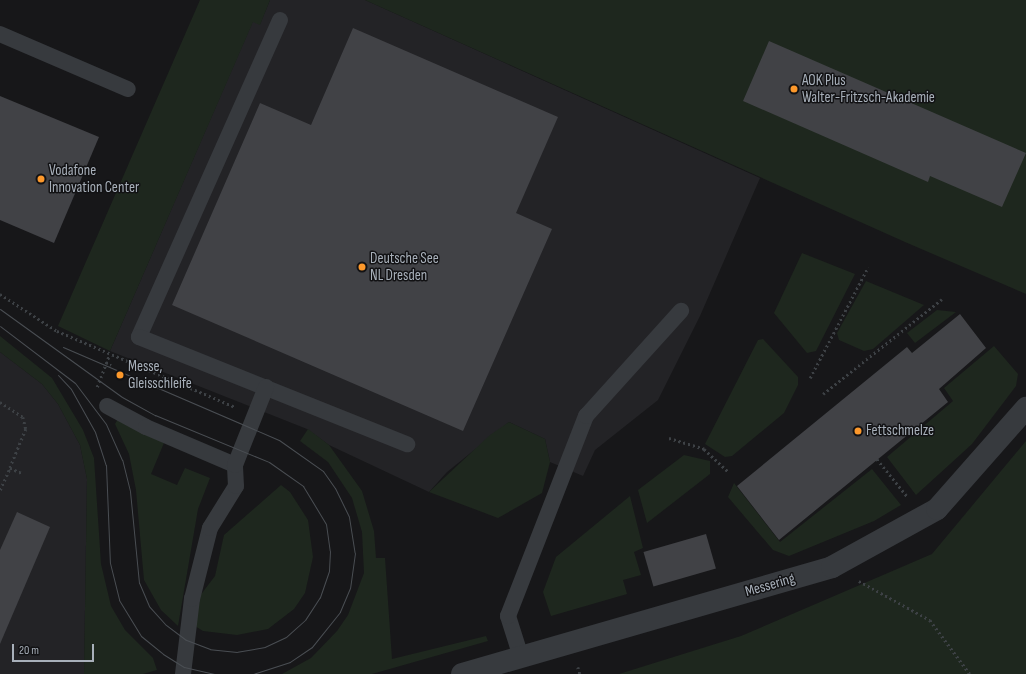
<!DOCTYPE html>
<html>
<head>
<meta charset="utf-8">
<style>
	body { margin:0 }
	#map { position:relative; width:1026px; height:674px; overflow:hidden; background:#171719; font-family:"Sofia Sans Condensed",sans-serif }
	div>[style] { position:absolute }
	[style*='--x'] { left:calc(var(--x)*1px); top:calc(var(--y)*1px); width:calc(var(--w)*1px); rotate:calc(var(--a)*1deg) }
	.built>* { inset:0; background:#232326 }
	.green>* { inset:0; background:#1e271e }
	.building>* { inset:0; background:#414246; transform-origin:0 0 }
	.path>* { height:2.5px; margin-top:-1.25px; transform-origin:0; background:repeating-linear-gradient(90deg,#3d4145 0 2px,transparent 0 5px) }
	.lane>* { height:16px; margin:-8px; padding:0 8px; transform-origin:8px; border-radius:8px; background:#373a3e }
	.street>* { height:22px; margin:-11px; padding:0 11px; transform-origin:11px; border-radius:11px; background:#373a3e }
	.tram>* { height:1px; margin:-0.5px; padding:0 0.5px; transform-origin:0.5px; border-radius:0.5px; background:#4a4e53 }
	.dots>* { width:11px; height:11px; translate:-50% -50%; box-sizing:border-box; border:2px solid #121214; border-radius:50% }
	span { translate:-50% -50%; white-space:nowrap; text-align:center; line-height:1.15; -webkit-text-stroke:3px #121214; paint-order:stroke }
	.poi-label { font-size:15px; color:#a8b0ba }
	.left { translate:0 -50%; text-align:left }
	.street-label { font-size:15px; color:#a8b0ba }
	.scale { position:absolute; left:12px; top:644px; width:82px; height:18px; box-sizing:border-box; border:2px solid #a8b0ba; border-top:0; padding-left:5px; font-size:12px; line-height:14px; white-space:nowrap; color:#a8b0ba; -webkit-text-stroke:3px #121214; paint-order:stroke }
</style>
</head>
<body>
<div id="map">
	<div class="built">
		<div style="clip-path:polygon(270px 0,365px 0,760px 178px,700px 316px,658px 400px,595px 450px,583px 476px,550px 462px,545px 439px,509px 422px,447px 472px,429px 492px,329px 445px,307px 429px,110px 351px,253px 21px,260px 24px)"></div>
		<div style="clip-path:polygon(0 352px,42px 384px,58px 404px,80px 445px,87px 479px,84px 674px,0 674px)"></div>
	</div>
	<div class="green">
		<div style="clip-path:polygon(200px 0,270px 0,260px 25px,253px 22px,110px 351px,58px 326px)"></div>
		<div style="clip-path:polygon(365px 0,1026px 0,1026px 294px,905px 242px)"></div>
		<div style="clip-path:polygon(802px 253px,855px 274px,816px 351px,807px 353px,774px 313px)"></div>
		<div style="clip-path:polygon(866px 281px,924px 305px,873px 349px,864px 351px,839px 340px,837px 333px)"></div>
		<div style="clip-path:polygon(937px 310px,956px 312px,915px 343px,907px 333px)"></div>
		<div style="clip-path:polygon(0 336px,52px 378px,83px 430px,94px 458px,101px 564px,111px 606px,125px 630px,153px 658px,157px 670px,143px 674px,84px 674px,87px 479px,80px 445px,58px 404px,42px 384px,0 352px)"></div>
		<div style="clip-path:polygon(763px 339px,798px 377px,798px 385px,784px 413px,732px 456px,725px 457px,705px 444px,758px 340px)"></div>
		<div style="clip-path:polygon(994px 346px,1018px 374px,1016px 386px,972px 444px,916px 495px,887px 457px,953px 401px,944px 388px)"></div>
		<div style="clip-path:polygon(118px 419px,164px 443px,151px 474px,177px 485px,185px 468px,210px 478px,198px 509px,178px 626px,161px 610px,144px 580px,136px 490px,129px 454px,115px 424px)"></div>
		<div style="clip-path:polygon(509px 422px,545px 439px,550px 462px,542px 493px,498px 518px,429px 492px,490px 435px)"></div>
		<div style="clip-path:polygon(308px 429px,329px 445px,362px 491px,374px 531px,376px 558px,385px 558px,392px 659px,486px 636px,488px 641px,372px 674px,282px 674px,311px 658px,337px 631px,348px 615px,364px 573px,362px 532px,352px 498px,328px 462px,300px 441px)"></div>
		<div style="clip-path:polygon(1026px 441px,1026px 674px,619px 674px,741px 636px,932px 554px)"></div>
		<div style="clip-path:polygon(684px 455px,710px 461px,710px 474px,647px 523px,638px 490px)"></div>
		<div style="clip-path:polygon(872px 469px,901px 505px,874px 521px,789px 556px,773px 550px,728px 497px,734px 483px,780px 542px)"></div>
		<div style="clip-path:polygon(281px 485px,290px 492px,308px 520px,313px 557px,305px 593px,294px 609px,268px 629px,237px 635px,203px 631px,195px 626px,199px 597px,215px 576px,224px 535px)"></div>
		<div style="clip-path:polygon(630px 496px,643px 548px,634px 552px,641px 575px,623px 580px,627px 594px,551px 616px,543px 592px,556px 557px)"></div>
	</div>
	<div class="building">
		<div style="clip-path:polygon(353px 28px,558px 117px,516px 213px,552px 229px,463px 431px,172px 305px,260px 103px,311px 125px)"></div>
		<div style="clip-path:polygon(769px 41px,1026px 153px,1002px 207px,930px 176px,928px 182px,743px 101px)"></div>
		<div style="clip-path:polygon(0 96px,99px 137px,54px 243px,0 220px)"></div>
		<div style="clip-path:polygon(960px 314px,986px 348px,939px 389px,948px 402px,779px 540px,737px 486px,907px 347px,912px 353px)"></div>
		<div style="clip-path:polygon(17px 512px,50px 527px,0 644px,0 550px)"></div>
		<div style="left:706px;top:534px;width:36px;height:65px;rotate:74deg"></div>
	</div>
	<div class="path">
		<div style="--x:0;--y:294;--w:68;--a:33"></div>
		<div style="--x:57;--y:331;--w:194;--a:23.1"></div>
		<div style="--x:106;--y:362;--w:6;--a:31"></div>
		<div style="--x:810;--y:378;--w:125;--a:-62.4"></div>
		<div style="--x:97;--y:387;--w:33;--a:-69"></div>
		<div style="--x:823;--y:394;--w:152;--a:-38.6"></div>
		<div style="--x:0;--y:402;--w:27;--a:33"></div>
		<div style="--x:23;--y:417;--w:12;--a:76"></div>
		<div style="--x:26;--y:429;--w:42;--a:112.3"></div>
		<div style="--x:669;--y:438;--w:37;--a:17"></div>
		<div style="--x:704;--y:449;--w:34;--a:43"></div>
		<div style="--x:877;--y:459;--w:48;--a:51"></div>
		<div style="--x:0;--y:490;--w:24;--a:-66"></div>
		<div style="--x:10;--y:468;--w:13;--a:23"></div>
		<div style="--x:859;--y:581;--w:81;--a:28.8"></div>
		<div style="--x:930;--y:620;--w:67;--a:53.5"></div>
		<div style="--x:578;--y:667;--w:7;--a:74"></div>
	</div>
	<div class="lane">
		<div style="--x:280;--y:20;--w:347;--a:114"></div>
		<div style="--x:139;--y:337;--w:289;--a:21.8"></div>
		<div style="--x:0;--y:34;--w:139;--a:23.3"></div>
		<div style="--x:107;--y:406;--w:44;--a:28.3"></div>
		<div style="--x:146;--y:427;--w:97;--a:23.1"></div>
		<div style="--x:521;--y:657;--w:43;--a:-107.6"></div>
		<div style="--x:508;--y:616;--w:215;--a:-68.7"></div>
		<div style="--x:586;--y:416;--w:142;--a:-47.9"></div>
		<div style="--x:183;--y:674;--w:76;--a:-83.2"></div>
		<div style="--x:192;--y:599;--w:73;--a:-75.8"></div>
		<div style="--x:210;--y:528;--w:49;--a:-58.2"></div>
		<div style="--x:236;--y:486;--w:21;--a:-93"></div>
		<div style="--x:235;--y:465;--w:84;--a:-68.3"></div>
	</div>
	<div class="street">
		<div style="--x:462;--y:674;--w:385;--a:-16.1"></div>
		<div style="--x:832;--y:567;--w:120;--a:-28.9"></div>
		<div style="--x:937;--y:509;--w:135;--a:-48.6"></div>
	</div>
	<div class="tram">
		<div style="--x:0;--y:309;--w:150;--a:35.8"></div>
		<div style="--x:122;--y:397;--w:38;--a:29"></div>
		<div style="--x:155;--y:415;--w:123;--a:22.4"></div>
		<div style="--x:269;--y:462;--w:42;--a:35.2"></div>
		<div style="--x:303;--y:486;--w:44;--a:58.8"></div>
		<div style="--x:326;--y:524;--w:27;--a:82"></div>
		<div style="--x:330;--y:551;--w:20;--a:93"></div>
		<div style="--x:329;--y:571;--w:28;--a:109"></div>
		<div style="--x:320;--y:597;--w:27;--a:123"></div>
		<div style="--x:305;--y:620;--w:25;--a:138"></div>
		<div style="--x:286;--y:637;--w:23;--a:155"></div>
		<div style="--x:265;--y:647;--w:28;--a:170"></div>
		<div style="--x:237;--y:652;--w:27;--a:-174"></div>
		<div style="--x:210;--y:649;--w:26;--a:-159"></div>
		<div style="--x:186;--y:640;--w:26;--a:-143"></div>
		<div style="--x:165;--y:624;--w:24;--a:-132"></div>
		<div style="--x:149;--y:606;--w:25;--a:-113"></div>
		<div style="--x:139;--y:583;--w:92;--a:-95.6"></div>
		<div style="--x:130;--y:491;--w:32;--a:-104"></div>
		<div style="--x:122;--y:460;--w:39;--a:-114"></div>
		<div style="--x:106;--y:424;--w:51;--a:-127.1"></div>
		<div style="--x:75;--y:383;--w:94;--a:-142.8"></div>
		<div style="--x:63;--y:347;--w:235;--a:23.3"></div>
		<div style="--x:279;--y:440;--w:54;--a:35.2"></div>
		<div style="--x:323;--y:471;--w:21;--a:55"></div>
		<div style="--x:335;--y:488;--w:32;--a:64"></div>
		<div style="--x:349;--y:517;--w:36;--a:81"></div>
		<div style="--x:355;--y:553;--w:35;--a:98"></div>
		<div style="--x:350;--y:588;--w:26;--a:113"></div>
		<div style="--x:340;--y:612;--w:45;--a:128.7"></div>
		<div style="--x:312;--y:647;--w:27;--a:146"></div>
		<div style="--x:290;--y:662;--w:39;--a:162"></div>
		<div style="--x:58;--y:375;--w:19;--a:47"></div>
		<div style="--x:71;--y:389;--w:49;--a:60.8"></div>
		<div style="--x:95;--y:432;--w:35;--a:72"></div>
		<div style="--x:106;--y:465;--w:98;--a:87.7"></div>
		<div style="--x:110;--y:563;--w:38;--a:76"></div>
		<div style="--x:119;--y:600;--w:42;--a:58.6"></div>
		<div style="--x:141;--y:636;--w:28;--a:39"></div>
		<div style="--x:163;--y:654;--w:25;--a:32"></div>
		<div style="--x:184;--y:667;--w:32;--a:13"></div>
	</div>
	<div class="dots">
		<div style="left:794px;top:89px;background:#fc982b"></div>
		<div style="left:41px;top:179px;background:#fc982b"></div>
		<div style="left:362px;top:267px;background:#fc982b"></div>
		<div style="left:120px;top:375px;background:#fc982b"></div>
		<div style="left:858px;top:431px;background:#fc982b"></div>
	</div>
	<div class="poi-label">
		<span class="left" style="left:802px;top:89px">AOK Plus<br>Walter-Fritzsch-Akademie</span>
		<span class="left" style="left:49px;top:179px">Vodafone<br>Innovation Center</span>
		<span class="left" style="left:370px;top:267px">Deutsche See<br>NL Dresden</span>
		<span class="left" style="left:128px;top:375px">Messe,<br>Gleisschleife</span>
		<span class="left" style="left:866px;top:431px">Fettschmelze</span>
	</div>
	<div class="street-label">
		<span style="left:770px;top:585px;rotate:-16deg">Messering</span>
	</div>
	<div class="scale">20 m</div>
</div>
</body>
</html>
